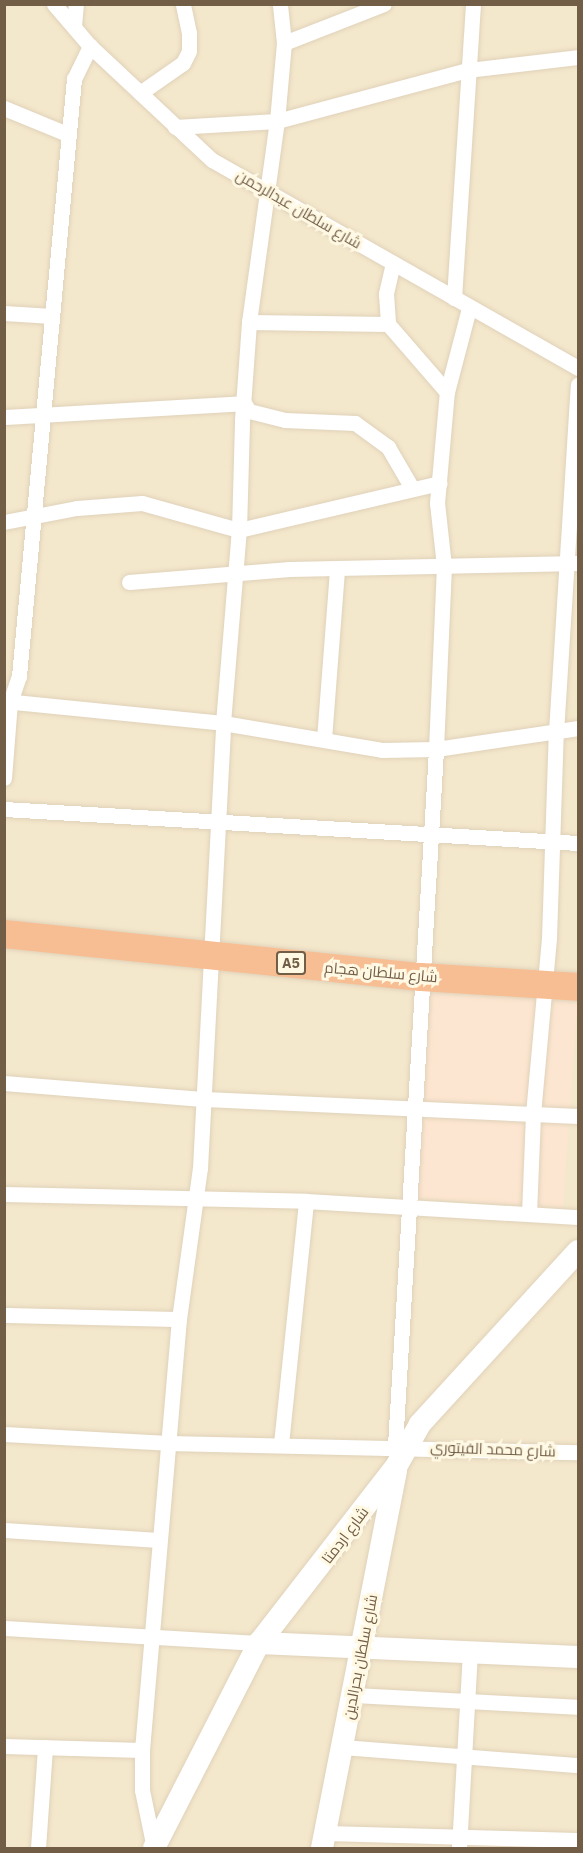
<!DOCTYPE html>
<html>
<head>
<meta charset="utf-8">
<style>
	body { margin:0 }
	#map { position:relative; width:583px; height:1853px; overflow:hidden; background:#fcf6de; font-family:"IBM Plex Sans",Cairo,sans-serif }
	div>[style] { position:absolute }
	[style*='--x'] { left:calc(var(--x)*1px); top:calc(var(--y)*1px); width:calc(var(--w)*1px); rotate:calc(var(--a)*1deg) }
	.residential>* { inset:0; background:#f4e8cc; transform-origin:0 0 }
	.commercial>* { inset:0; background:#fde6d1; transform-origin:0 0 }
	.roads { filter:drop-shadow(0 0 2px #e0d2ba) drop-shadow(0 0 2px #e0d2ba) }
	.street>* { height:15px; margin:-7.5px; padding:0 7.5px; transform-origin:7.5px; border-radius:7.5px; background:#fff }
	.secondary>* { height:22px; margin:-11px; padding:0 11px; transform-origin:11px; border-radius:11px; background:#fff }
	.highway>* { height:28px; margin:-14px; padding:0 14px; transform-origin:14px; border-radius:14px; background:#f8be93 }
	span { translate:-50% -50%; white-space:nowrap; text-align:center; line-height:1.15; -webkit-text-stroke:6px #fff9e4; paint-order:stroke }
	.shield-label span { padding:2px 4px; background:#fff9e4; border:2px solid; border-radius:4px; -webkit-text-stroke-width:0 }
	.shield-label { font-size:14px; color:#725d46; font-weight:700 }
	.street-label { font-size:15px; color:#725d46 }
	.frame { position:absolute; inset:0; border:6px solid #725d46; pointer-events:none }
</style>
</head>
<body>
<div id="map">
	<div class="residential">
		<div style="left:5px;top:5px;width:573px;height:1843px"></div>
	</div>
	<div class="commercial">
		<div style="left:423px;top:987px;width:155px;height:211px;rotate:4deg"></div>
	</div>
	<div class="roads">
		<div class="street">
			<div style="--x:54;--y:4;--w:55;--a:49.4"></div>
			<div style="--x:90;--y:46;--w:167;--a:43.1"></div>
			<div style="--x:212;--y:160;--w:421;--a:29.6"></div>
			<div style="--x:74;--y:26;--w:22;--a:-85"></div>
			<div style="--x:284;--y:43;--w:107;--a:-21.3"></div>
			<div style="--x:140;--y:93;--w:52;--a:-34.9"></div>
			<div style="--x:183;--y:63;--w:13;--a:-63"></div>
			<div style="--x:189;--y:51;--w:18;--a:-90"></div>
			<div style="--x:189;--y:33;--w:30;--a:-102"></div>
			<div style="--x:4;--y:108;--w:68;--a:22.4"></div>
			<div style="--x:175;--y:127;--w:102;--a:-3.4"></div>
			<div style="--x:277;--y:121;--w:198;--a:-15"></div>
			<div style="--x:468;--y:70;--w:111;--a:-6.7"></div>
			<div style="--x:393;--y:263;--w:32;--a:103"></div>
			<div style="--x:386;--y:294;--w:30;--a:86"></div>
			<div style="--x:388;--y:324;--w:90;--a:49.1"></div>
			<div style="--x:454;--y:298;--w:295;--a:-86.3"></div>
			<div style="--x:4;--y:313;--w:48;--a:3.6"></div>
			<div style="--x:249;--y:322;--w:139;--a:0.8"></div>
			<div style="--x:244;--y:403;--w:9;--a:58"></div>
			<div style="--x:249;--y:411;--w:37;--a:14"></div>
			<div style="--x:285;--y:420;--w:70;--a:2.5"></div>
			<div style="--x:355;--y:423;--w:41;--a:36"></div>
			<div style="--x:388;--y:447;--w:48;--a:59.7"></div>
			<div style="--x:4;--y:417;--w:240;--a:-3.3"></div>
			<div style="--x:4;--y:522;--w:74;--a:-10.9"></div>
			<div style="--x:77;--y:508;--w:65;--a:-4.4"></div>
			<div style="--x:142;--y:503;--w:101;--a:15.6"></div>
			<div style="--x:239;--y:530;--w:206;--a:-13.2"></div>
			<div style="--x:129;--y:582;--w:161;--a:-4.6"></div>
			<div style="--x:289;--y:569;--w:289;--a:-1.2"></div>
			<div style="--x:4;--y:701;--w:220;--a:5.7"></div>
			<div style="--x:223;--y:723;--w:161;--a:9.6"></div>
			<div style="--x:382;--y:750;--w:54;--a:-1.1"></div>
			<div style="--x:436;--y:749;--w:144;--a:-8.4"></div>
			<div style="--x:324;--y:739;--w:170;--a:-85.6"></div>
			<div style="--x:4;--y:778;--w:76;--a:-85.5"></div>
			<div style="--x:10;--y:702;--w:28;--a:-71"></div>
			<div style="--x:19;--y:676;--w:600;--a:-84.74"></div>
			<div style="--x:74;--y:79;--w:37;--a:-64"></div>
			<div style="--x:4;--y:809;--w:575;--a:3.39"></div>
			<div style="--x:4;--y:1083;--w:202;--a:4.6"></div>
			<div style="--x:205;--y:1099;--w:373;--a:2.6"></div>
			<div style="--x:4;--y:1194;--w:302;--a:1.3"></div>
			<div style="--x:306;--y:1201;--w:272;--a:3.4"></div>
			<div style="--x:529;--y:1214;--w:100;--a:-87.7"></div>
			<div style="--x:533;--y:1114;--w:177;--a:-84.8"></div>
			<div style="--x:549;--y:938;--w:206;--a:-88.1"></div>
			<div style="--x:556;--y:732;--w:348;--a:-86.4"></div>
			<div style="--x:4;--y:1315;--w:175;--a:1.3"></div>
			<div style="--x:4;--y:1434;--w:164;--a:3.1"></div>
			<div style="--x:168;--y:1443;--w:410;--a:1.3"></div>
			<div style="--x:281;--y:1444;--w:244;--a:-84.1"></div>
			<div style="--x:395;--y:1446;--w:698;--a:-86.63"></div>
			<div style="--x:436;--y:749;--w:183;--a:-87.5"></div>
			<div style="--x:444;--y:566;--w:63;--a:-96.3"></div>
			<div style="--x:437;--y:503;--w:111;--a:-84.9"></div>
			<div style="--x:447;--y:392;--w:87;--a:-75.3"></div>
			<div style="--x:4;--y:1530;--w:155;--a:3.7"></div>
			<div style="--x:4;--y:1628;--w:255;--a:3.4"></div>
			<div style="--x:352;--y:1695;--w:226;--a:3"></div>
			<div style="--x:4;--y:1746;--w:138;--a:1.7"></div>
			<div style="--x:342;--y:1747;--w:237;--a:4.4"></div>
			<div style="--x:325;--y:1833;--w:253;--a:1.6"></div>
			<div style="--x:38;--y:1848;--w:101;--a:-86"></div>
			<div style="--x:154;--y:1848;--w:59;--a:-101.7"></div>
			<div style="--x:142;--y:1790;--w:40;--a:-90"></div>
			<div style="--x:142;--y:1750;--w:433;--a:-85.1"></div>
			<div style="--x:179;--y:1319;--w:152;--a:-82.1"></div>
			<div style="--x:200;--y:1168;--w:446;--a:-87"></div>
			<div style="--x:223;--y:723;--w:194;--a:-85.3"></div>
			<div style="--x:239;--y:530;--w:110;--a:-88.4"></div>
			<div style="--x:242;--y:420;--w:98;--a:-85.9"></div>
			<div style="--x:249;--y:322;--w:203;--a:-82.1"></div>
			<div style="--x:277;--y:121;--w:78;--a:-84.9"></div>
			<div style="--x:284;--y:43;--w:39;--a:-96"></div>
			<div style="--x:459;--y:1848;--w:195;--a:-86.8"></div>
		</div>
		<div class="secondary">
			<div style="--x:259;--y:1643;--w:319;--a:2.5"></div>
			<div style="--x:154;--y:1848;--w:230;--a:-62.9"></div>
			<div style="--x:259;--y:1643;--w:225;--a:-52.2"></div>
			<div style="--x:397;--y:1465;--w:47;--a:-60.7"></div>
			<div style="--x:420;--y:1424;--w:234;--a:-47.6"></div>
			<div style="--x:322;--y:1848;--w:385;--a:-78.9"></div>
		</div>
		<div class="highway">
			<div style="--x:4;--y:934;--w:419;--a:5.9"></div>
			<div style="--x:421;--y:977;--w:157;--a:3.6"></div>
		</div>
	</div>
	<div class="shield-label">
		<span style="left:291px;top:963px">A5</span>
	</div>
	<div class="street-label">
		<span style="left:299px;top:209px;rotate:30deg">شارع سلطان عبدالرحمن</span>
		<span style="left:381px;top:972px;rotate:5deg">شارع سلطان هجام</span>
		<span style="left:493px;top:1449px;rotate:2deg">شارع محمد الفيتوري</span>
		<span style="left:345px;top:1535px;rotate:-53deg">شارع اردمتا</span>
		<span style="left:360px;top:1657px;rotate:-79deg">شارع سلطان بحرالدين</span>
	</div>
	<div class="frame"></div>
</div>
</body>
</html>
